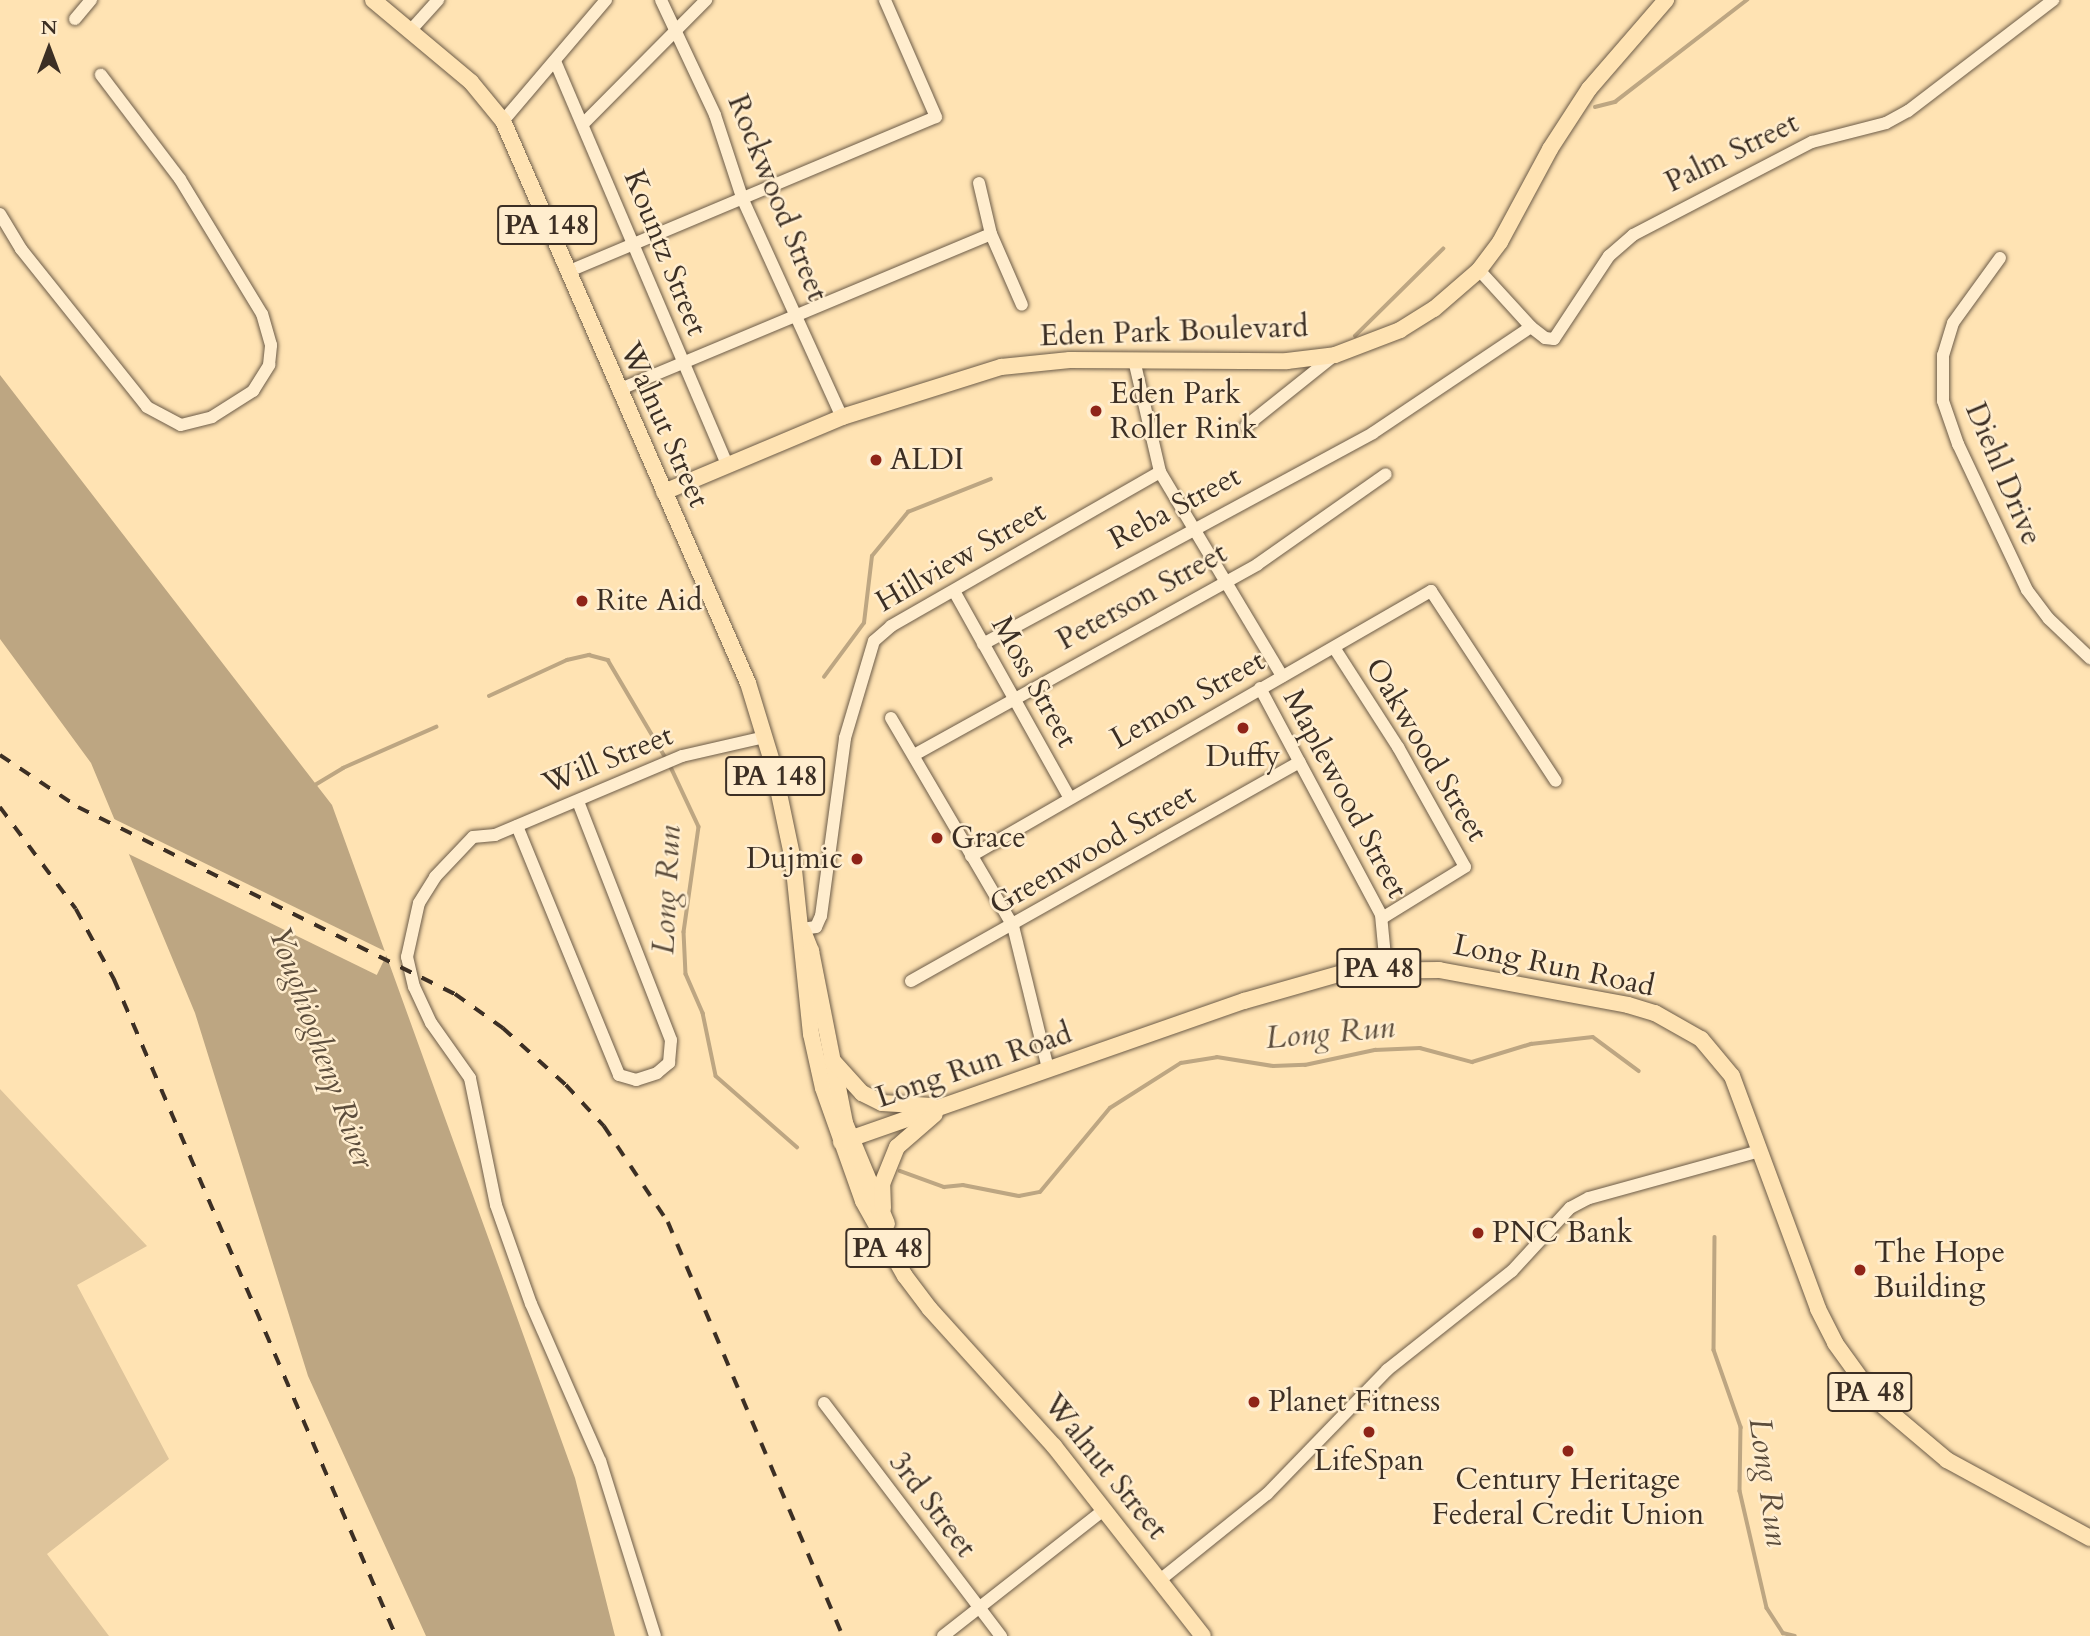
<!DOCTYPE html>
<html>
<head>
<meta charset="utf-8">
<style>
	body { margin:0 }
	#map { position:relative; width:2090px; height:1636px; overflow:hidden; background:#ffe3b3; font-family:Cardo,serif }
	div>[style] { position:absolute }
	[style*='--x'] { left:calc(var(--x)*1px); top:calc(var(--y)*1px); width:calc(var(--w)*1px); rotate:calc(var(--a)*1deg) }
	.green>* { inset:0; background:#dec49b }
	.water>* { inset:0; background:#bda682 }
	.pier>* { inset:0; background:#ffe3b3; transform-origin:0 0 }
	.stream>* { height:3.5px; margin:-1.75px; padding:0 1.75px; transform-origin:1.75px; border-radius:1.75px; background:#bda682 }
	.roads { filter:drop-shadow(0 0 2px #6d5c48) drop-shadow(0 0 2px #6d5c48) }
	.minor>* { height:12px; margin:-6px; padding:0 6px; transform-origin:6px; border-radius:6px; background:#ffedce }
	.major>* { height:16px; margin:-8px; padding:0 8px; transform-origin:8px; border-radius:8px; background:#ffe3b3 }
	.rail>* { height:3.5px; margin-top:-1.75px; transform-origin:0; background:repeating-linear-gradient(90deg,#3c2f24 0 12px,transparent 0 24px) }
	.dots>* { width:19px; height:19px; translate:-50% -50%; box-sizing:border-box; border:4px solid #ffedce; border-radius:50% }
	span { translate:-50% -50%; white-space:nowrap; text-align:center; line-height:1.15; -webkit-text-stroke:5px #ffedce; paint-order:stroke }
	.shield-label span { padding:2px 5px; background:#ffedce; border:2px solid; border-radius:5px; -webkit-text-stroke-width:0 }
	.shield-label { font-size:28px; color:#3c2f24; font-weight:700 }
	.street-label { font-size:30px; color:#3c2f24 }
	.poi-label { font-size:30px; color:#3c2f24 }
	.left { translate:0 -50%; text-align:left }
	.right { translate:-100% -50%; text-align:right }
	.water-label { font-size:32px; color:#5c4d3c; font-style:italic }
	.north { position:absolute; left:14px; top:14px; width:70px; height:70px; -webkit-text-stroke:5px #ffedce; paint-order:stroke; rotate:0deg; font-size:19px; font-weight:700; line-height:28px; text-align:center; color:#3c2f24 }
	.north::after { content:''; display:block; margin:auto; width:24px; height:32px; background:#3c2f24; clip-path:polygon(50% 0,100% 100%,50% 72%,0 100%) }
</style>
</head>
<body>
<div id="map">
	<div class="green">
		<div style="clip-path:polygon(0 1089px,147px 1246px,77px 1285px,169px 1459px,47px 1554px,109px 1636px,0 1636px)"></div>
	</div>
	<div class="water">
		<div style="clip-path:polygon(0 375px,332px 805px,575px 1478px,615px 1636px,426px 1636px,308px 1376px,195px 1013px,91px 763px,0 639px)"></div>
	</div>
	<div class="pier">
		<div style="left:110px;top:817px;width:309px;height:25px;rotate:26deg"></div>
	</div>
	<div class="stream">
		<div style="--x:1595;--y:107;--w:21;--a:-14"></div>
		<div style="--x:1615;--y:102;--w:167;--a:-37.7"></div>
		<div style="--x:1355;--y:336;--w:124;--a:-44.7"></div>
		<div style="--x:824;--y:677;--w:67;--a:-53.5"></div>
		<div style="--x:864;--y:623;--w:67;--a:-83.2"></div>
		<div style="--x:872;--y:556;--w:57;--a:-50.7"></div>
		<div style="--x:908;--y:512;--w:89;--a:-21.7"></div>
		<div style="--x:489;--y:696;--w:86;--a:-24.8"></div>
		<div style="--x:567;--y:660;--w:23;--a:-13"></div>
		<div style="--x:589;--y:655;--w:20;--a:15"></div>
		<div style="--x:608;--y:660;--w:114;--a:59.4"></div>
		<div style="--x:670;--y:765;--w:68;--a:64.9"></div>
		<div style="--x:699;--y:827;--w:106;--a:98.1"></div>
		<div style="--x:684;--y:932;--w:42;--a:87.3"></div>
		<div style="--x:686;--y:974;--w:43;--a:66.4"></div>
		<div style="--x:703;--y:1013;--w:64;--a:78.3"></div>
		<div style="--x:716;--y:1076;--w:108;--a:41.2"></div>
		<div style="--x:315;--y:785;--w:33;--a:-31"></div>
		<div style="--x:343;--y:768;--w:102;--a:-23.8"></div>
		<div style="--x:900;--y:1171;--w:47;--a:20"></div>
		<div style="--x:944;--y:1187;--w:19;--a:-6"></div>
		<div style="--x:963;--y:1185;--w:57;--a:11.1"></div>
		<div style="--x:1019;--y:1196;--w:21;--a:-11"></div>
		<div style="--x:1040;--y:1192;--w:109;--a:-50.2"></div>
		<div style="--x:1110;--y:1108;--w:84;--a:-32.4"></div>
		<div style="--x:1181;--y:1063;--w:36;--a:-9"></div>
		<div style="--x:1217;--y:1057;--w:57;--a:9.1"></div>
		<div style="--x:1273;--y:1066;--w:32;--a:-2"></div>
		<div style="--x:1305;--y:1065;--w:72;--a:-12.1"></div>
		<div style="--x:1375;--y:1050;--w:45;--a:-2.5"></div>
		<div style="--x:1420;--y:1048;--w:54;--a:15.1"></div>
		<div style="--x:1472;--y:1062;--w:62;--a:-17"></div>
		<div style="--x:1531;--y:1044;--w:62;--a:-6.4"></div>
		<div style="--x:1593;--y:1037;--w:57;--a:36.5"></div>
		<div style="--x:1715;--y:1237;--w:113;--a:90.5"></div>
		<div style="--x:1714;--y:1350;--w:82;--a:70.7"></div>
		<div style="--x:1741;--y:1427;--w:64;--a:90.9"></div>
		<div style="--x:1740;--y:1491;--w:120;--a:77"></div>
		<div style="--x:1767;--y:1608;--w:30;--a:57"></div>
		<div style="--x:1783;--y:1633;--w:12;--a:14"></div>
	</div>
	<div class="roads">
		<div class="minor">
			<div style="--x:661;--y:0;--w:127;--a:64.8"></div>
			<div style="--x:715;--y:115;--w:89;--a:71.8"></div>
			<div style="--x:743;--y:200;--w:239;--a:65.5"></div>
			<div style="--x:75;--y:19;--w:25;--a:-50"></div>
			<div style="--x:410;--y:31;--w:42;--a:-47.9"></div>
			<div style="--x:555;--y:61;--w:439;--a:66.9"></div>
			<div style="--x:503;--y:121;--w:159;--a:-49.6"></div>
			<div style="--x:583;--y:124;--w:175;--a:-45.2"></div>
			<div style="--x:979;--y:183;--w:52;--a:76.8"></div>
			<div style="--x:991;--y:234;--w:77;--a:66.4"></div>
			<div style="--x:0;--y:214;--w:41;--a:59"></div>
			<div style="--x:21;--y:249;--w:202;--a:51.4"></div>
			<div style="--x:147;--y:407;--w:38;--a:28"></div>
			<div style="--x:181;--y:425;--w:32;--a:-14"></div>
			<div style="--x:212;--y:417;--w:49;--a:-32.4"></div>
			<div style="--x:253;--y:391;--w:31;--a:-58"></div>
			<div style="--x:269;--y:365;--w:20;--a:-84"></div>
			<div style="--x:271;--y:345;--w:32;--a:-106"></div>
			<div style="--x:262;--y:314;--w:158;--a:-121.3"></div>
			<div style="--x:180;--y:179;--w:131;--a:-127.2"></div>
			<div style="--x:2000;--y:258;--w:80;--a:125.9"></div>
			<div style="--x:1953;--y:323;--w:34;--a:107"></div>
			<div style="--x:1943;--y:355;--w:46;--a:90"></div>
			<div style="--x:1943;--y:401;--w:46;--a:70.8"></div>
			<div style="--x:1958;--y:444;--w:161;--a:64.7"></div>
			<div style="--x:2027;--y:590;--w:36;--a:53"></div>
			<div style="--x:2049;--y:619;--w:57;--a:43.6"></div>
			<div style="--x:1479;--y:270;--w:77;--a:47.6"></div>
			<div style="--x:1531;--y:327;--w:18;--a:38"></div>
			<div style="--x:1545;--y:338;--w:9;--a:6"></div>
			<div style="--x:1554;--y:339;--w:100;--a:-56.5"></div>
			<div style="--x:1609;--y:256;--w:32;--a:-41"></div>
			<div style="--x:1633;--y:235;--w:202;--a:-27.5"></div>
			<div style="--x:1812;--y:142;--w:76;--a:-14.4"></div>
			<div style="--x:1886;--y:123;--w:25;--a:-29"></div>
			<div style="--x:1908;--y:111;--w:183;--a:-37.4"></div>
			<div style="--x:567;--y:272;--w:400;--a:-22.8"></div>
			<div style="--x:936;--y:117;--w:128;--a:-113.6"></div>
			<div style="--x:1134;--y:360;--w:115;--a:76.9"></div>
			<div style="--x:1160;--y:472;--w:238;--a:59.1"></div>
			<div style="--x:618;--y:390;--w:404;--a:-22.7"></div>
			<div style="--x:1246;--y:426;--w:114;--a:-38.6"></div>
			<div style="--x:954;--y:591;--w:236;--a:60.8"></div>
			<div style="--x:983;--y:644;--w:443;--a:-28.4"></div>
			<div style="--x:1373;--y:433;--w:190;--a:-33.9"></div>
			<div style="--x:1335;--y:649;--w:117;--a:57.3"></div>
			<div style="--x:1398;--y:747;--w:137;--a:60.8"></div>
			<div style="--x:1465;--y:867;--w:97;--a:148.4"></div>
			<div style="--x:1260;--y:688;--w:257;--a:61.9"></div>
			<div style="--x:1381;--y:915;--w:52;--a:84.5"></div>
			<div style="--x:891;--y:718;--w:241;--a:59.6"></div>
			<div style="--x:1013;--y:926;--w:147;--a:76.2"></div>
			<div style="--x:914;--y:755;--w:393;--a:-29"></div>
			<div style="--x:1258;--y:564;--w:156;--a:-35.1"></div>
			<div style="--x:517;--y:826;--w:269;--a:67.7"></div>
			<div style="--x:619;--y:1075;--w:18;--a:16"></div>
			<div style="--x:636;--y:1080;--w:22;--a:-18"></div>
			<div style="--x:657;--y:1073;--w:16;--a:-40"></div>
			<div style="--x:669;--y:1063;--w:23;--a:-85"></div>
			<div style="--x:671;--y:1040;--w:256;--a:-111.3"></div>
			<div style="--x:971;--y:856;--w:531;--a:-29.95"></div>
			<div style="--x:1431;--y:591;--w:227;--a:56.7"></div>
			<div style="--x:802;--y:929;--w:14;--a:-8"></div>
			<div style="--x:816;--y:927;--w:12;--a:-66"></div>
			<div style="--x:821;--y:916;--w:180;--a:-82.3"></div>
			<div style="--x:845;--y:738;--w:101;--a:-73.4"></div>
			<div style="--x:874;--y:641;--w:23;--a:-41"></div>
			<div style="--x:891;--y:626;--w:310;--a:-29.8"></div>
			<div style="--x:911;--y:981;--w:446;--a:-29.4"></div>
			<div style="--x:824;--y:1403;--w:293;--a:52.8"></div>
			<div style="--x:1160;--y:1580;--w:137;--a:-38.8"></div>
			<div style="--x:1267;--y:1494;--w:173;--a:-45.9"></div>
			<div style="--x:1387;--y:1370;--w:159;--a:-38.4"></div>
			<div style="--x:1512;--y:1271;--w:86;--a:-47.4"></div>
			<div style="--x:1570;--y:1208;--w:21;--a:-28"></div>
			<div style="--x:1589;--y:1198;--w:177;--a:-15.4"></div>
			<div style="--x:655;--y:1636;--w:183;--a:-107.4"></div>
			<div style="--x:600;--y:1461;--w:171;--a:-113.7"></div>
			<div style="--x:531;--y:1304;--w:105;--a:-109.5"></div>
			<div style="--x:496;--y:1205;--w:130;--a:-101.6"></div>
			<div style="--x:470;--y:1078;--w:67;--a:-125.3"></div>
			<div style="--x:431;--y:1023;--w:40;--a:-115"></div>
			<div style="--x:414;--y:987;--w:31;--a:-103"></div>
			<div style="--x:407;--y:957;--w:55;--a:-77.5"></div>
			<div style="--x:419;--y:903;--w:31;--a:-58"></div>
			<div style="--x:435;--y:877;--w:55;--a:-46.5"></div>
			<div style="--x:473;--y:837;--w:22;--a:-5"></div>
			<div style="--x:495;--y:835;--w:203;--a:-22.9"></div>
			<div style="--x:682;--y:756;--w:85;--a:-12.9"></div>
			<div style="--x:943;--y:1636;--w:206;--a:-38.1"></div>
		</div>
		<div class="major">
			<div style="--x:373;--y:0;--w:128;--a:39.9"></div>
			<div style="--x:471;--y:82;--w:50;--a:50.6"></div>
			<div style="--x:503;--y:121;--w:613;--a:66.45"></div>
			<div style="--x:748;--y:683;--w:86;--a:73"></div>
			<div style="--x:773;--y:765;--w:97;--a:78.1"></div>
			<div style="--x:793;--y:860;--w:175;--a:84.1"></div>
			<div style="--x:811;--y:1034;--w:55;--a:77.5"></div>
			<div style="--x:823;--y:1088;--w:120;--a:70.5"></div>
			<div style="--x:863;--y:1201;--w:86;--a:60.8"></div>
			<div style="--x:905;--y:1276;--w:41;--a:52.9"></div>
			<div style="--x:930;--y:1309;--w:185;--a:47.9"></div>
			<div style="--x:1054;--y:1446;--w:241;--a:51.9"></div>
			<div style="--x:664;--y:492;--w:193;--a:-22.8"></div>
			<div style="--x:842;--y:417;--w:167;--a:-17.5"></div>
			<div style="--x:1001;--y:367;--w:69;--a:-5.8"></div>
			<div style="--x:1070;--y:360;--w:217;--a:0.3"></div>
			<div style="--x:1287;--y:361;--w:48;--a:-7.1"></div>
			<div style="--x:1335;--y:355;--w:70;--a:-21"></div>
			<div style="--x:1400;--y:330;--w:40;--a:-32"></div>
			<div style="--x:1434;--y:309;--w:60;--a:-40.9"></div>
			<div style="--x:1479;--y:270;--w:35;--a:-53"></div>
			<div style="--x:1500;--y:242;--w:106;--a:-61.7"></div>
			<div style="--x:1550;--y:149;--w:72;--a:-57"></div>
			<div style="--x:1589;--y:89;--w:118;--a:-49.1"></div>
			<div style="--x:803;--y:931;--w:22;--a:68"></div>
			<div style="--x:811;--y:951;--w:175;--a:78.8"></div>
			<div style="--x:845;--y:1123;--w:109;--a:67.4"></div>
			<div style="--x:832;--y:1060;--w:45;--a:47.7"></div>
			<div style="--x:862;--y:1093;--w:22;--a:27"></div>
			<div style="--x:882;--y:1103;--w:50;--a:3.4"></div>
			<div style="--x:841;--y:1142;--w:427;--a:-19.3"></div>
			<div style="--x:1244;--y:1001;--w:109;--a:-15.9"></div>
			<div style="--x:1349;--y:971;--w:90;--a:-0.6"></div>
			<div style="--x:1439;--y:970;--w:192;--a:10.5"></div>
			<div style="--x:1628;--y:1005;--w:28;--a:17"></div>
			<div style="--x:1655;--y:1013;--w:53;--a:29.5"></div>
			<div style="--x:1701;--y:1039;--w:48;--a:50"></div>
			<div style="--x:1732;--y:1076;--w:248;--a:69.7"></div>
			<div style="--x:1818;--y:1309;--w:38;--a:63"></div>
			<div style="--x:1835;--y:1343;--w:72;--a:54.1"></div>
			<div style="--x:1877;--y:1401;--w:92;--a:40.1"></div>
			<div style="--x:1947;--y:1460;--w:163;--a:28.6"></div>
			<div style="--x:883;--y:1208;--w:24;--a:-92"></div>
			<div style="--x:882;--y:1184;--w:40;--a:-68"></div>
			<div style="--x:897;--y:1147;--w:50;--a:-41"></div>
		</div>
	</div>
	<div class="rail">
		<div style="--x:0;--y:755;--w:94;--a:33.7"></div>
		<div style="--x:78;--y:807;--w:421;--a:26.4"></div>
		<div style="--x:455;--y:994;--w:59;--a:35.3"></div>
		<div style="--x:503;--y:1028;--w:85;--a:42.1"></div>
		<div style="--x:566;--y:1085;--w:56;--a:47.2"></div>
		<div style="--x:604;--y:1126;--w:115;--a:56.3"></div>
		<div style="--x:668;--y:1222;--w:449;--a:67.1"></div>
		<div style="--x:0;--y:807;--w:127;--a:53.3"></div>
		<div style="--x:76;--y:909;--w:80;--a:61.5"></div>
		<div style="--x:114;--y:979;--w:715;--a:66.77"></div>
	</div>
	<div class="dots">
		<div style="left:1096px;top:411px;background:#8f2418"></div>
		<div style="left:876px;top:460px;background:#8f2418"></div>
		<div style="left:582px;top:601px;background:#8f2418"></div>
		<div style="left:1243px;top:728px;background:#8f2418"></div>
		<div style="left:937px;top:838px;background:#8f2418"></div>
		<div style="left:857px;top:859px;background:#8f2418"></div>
		<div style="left:1478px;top:1233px;background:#8f2418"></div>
		<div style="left:1860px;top:1270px;background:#8f2418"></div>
		<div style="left:1254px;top:1402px;background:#8f2418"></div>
		<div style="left:1369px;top:1432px;background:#8f2418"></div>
		<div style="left:1568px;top:1451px;background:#8f2418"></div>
	</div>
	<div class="shield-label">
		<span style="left:547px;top:225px">PA 148</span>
		<span style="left:775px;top:776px">PA 148</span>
		<span style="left:1379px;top:968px">PA 48</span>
		<span style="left:888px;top:1248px">PA 48</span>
		<span style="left:1870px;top:1392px">PA 48</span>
	</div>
	<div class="street-label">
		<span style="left:1732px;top:153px;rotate:-26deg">Palm Street</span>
		<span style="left:777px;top:198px;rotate:68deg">Rockwood Street</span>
		<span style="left:665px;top:253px;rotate:68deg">Kountz Street</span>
		<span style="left:1174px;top:332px;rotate:-2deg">Eden Park Boulevard</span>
		<span style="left:664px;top:425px;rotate:66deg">Walnut Street</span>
		<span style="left:2003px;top:474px;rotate:67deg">Diehl Drive</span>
		<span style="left:1175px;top:508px;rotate:-28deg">Reba Street</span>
		<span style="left:961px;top:557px;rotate:-30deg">Hillview Street</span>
		<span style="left:1142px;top:597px;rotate:-29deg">Peterson Street</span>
		<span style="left:1034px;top:682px;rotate:61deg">Moss Street</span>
		<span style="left:1188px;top:700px;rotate:-29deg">Lemon Street</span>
		<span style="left:1426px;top:750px;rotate:59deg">Oakwood Street</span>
		<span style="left:608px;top:760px;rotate:-22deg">Will Street</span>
		<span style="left:1345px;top:794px;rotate:62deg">Maplewood Street</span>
		<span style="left:1093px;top:850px;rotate:-30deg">Greenwood Street</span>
		<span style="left:1554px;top:966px;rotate:12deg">Long Run Road</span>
		<span style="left:974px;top:1066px;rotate:-19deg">Long Run Road</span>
		<span style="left:1105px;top:1467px;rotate:51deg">Walnut Street</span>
		<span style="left:932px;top:1505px;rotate:53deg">3rd Street</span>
	</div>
	<div class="poi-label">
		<span class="left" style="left:1110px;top:411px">Eden Park<br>Roller Rink</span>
		<span class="left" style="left:890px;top:460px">ALDI</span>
		<span class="left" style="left:596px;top:601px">Rite Aid</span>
		<span style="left:1243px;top:757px">Duffy</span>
		<span class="left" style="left:951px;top:838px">Grace</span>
		<span class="right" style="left:843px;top:859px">Dujmic</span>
		<span class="left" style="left:1492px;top:1233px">PNC Bank</span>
		<span class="left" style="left:1874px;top:1270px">The Hope<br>Building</span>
		<span class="left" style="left:1268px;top:1402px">Planet Fitness</span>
		<span style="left:1369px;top:1461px">LifeSpan</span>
		<span style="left:1568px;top:1497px">Century Heritage<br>Federal Credit Union</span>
	</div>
	<div class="water-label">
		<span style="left:667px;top:890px;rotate:-87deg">Long Run</span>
		<span style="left:1330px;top:1033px;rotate:-5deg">Long Run</span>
		<span style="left:321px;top:1047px;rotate:70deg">Youghiogheny River</span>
		<span style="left:1768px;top:1482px;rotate:82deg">Long Run</span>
	</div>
	<div class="north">N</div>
</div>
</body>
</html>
